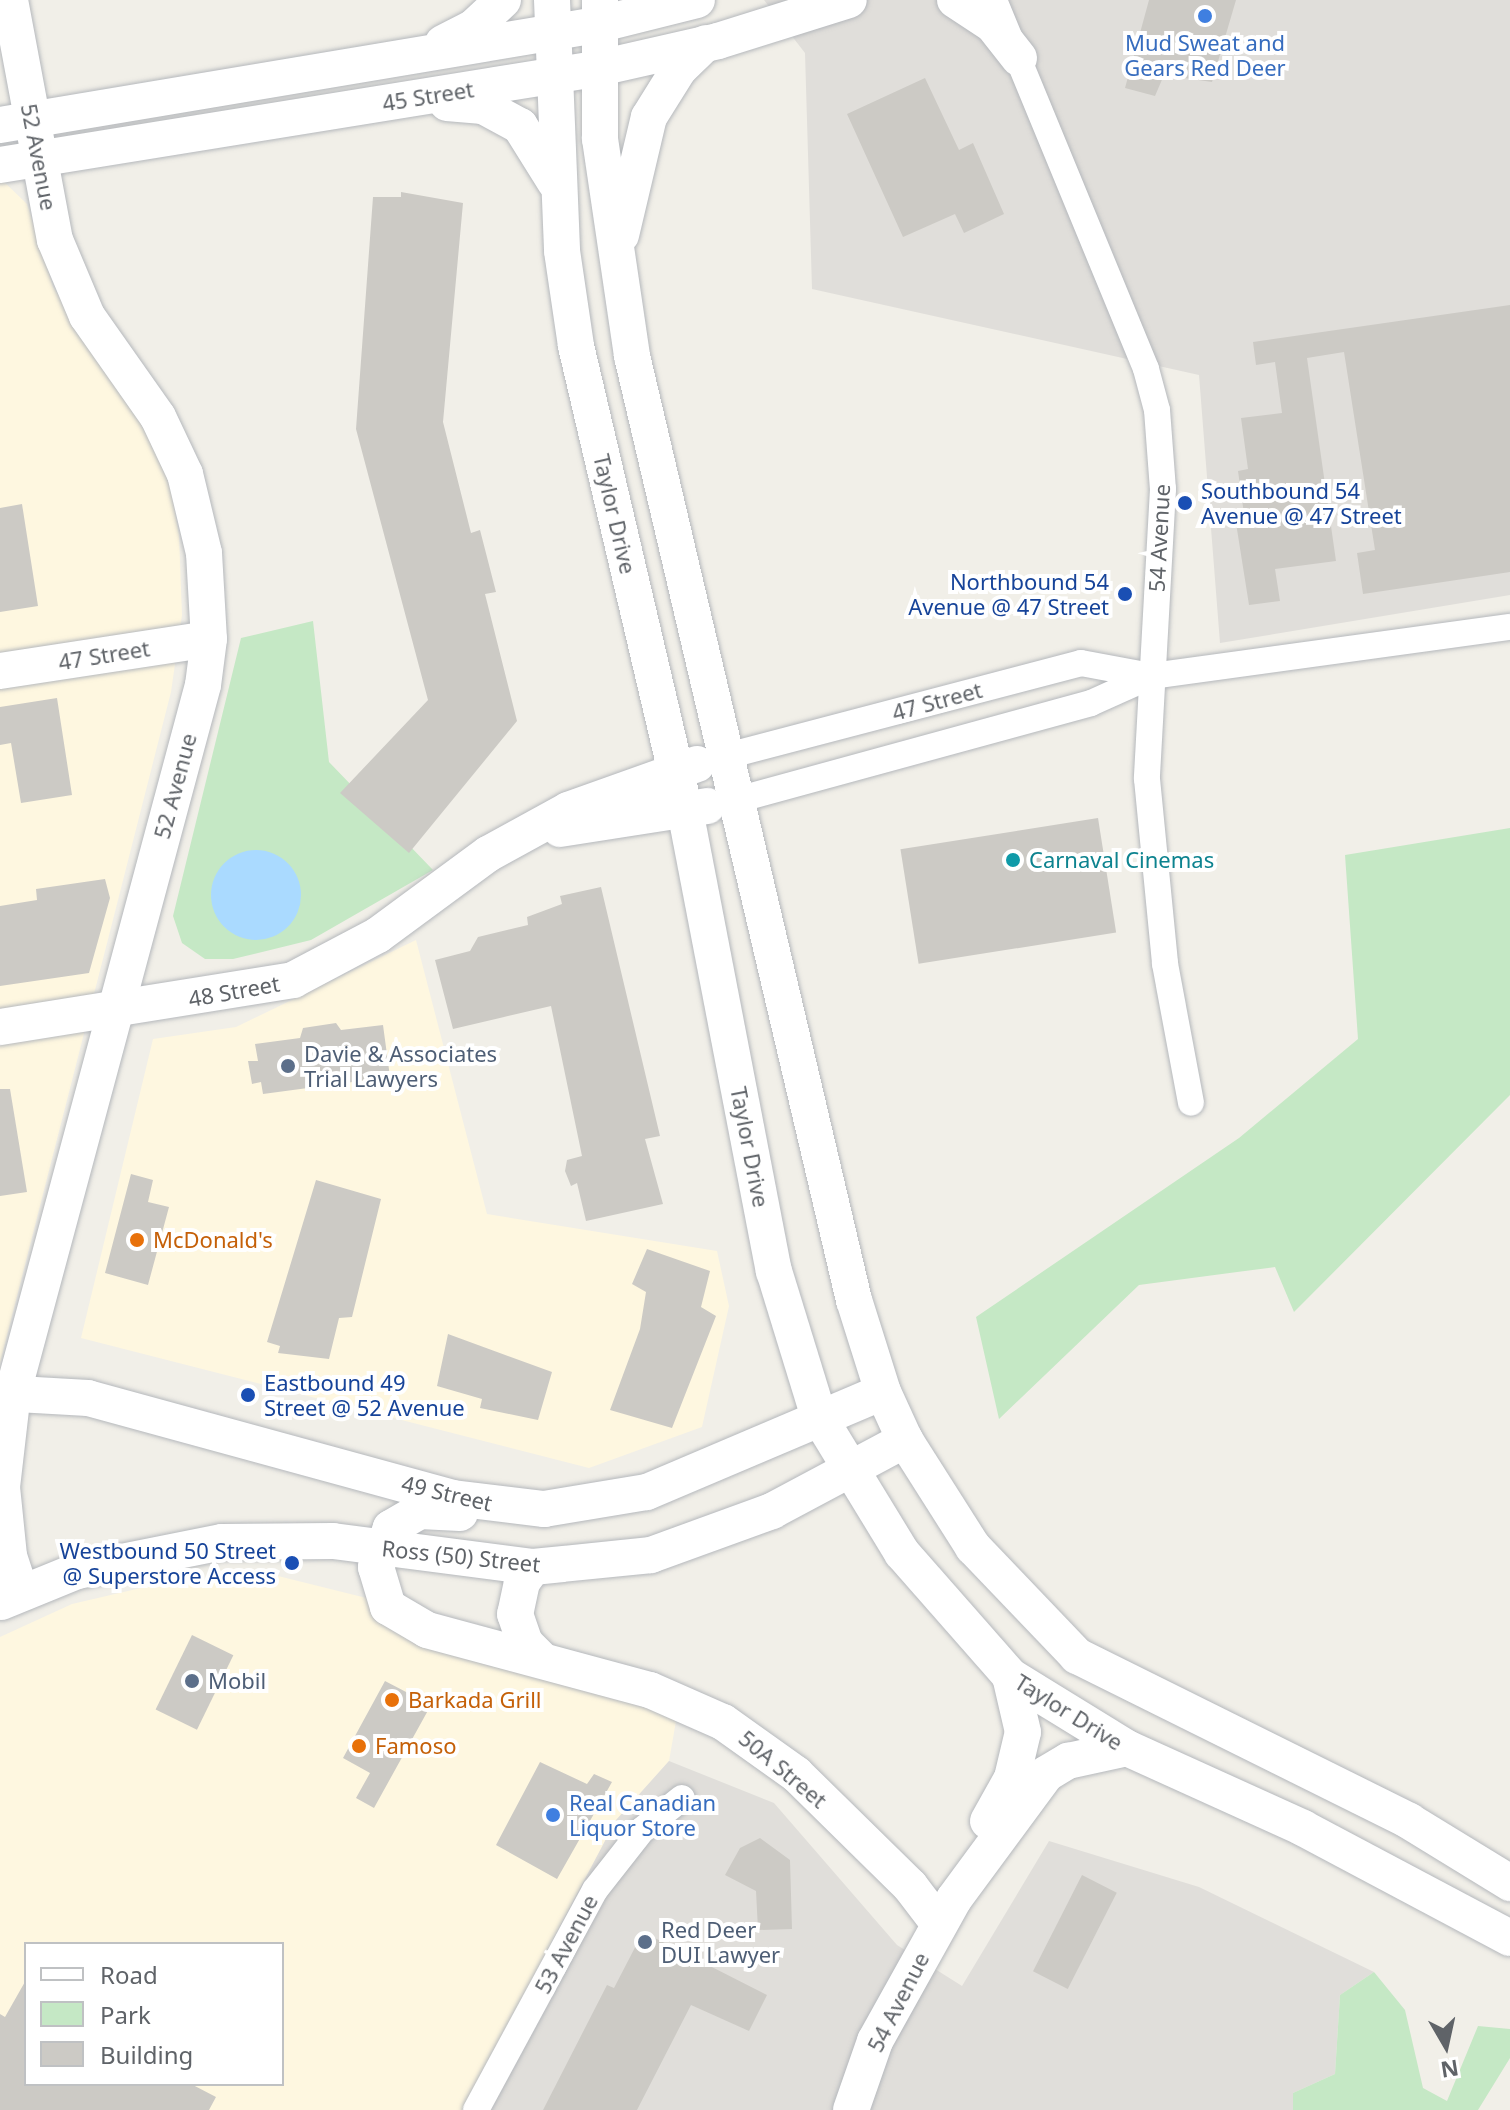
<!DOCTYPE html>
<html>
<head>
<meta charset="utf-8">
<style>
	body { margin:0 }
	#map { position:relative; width:1510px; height:2110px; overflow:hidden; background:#f1efe8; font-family:"Noto Sans",sans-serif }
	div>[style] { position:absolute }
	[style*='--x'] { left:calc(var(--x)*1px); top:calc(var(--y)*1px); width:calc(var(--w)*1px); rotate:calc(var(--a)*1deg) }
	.commercial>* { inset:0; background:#fef7e0 }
	.industrial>* { inset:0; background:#e0deda }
	.green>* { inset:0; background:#c5e8c5 }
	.water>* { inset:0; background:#aadaff }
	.round { border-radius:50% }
	.building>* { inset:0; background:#cccac5; transform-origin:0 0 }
	.roads { filter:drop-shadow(0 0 2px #b5b8bc) drop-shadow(0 0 2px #b5b8bc) }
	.street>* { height:26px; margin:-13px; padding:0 13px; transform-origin:13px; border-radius:13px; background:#fff }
	.secondary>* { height:36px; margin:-18px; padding:0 18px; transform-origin:18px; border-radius:18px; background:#fff }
	.dots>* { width:22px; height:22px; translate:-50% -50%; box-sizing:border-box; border:4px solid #fff; border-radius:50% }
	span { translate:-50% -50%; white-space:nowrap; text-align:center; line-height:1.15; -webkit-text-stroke:8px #fff; paint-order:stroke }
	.shop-label { font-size:22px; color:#366cbe }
	.left { translate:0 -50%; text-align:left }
	.street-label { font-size:22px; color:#5f6368 }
	.transit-label { font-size:22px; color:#164399 }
	.right { translate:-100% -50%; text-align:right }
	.culture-label { font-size:22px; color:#0d838f }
	.service-label { font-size:22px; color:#4e5e75 }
	.food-label { font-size:22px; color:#c56008 }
	.legend { position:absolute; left:24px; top:1942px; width:260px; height:144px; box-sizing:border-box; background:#fff; border:2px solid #bfc1c3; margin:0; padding:10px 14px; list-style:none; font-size:24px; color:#5f6368 }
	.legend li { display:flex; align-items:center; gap:16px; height:40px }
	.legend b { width:40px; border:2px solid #bfc1c3 }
	.north { position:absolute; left:1406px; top:2006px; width:80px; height:80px; -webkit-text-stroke:6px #fff; paint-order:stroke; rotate:171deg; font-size:22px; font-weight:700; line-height:32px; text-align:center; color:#5f6368 }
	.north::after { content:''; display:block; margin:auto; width:28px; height:36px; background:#5f6368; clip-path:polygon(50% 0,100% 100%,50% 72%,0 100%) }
</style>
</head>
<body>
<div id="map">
	<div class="commercial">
		<div style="clip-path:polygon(0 178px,27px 204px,53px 287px,166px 462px,179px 535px,182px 615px,171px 692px,0 1363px)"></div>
		<div style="clip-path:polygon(416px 940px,487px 1214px,717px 1251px,729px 1306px,702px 1427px,589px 1468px,81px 1338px,153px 1039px,236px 1027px)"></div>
		<div style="clip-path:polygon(evenodd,278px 1576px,535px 1640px,682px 1687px,669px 1761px,616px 1821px,463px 2110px,0 2110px,0 1637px,72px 1604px,158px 1584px,278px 1576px,26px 1944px,282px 1944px,282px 2084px,26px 2084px,26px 1944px)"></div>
	</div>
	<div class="industrial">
		<div style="clip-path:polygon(764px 0,1510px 0,1510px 595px,1220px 643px,1199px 375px,812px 289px,805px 53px)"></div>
		<div style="clip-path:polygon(669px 1761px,774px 1803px,897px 1945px,962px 1986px,1049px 1841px,1199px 1887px,1374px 1972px,1340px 1995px,1335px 2074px,1293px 2093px,1293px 2110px,463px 2110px,616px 1820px)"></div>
	</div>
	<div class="green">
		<div style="clip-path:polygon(313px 621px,329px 762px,433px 870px,311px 940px,233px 959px,205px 959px,182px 943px,173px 916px,241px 638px)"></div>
		<div style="clip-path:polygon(1510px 828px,1510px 1095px,1294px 1312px,1275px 1267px,1139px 1285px,999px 1419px,976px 1317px,1239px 1138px,1358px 1039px,1345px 855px)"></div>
		<div style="clip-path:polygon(1374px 1972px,1405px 2010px,1423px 2088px,1447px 2101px,1478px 2026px,1510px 2029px,1510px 2058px,1478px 2110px,1293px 2110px,1293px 2093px,1335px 2074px,1340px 1995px)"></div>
	</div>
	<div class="water">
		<div class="round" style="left:211px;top:850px;width:90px;height:90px"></div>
	</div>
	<div class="building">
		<div style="clip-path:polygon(1149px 0,1236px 0,1212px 82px,1164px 75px,1155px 96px,1125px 88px)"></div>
		<div style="clip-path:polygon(925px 78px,959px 150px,973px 143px,1004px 214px,964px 233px,955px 214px,903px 237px,847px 114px)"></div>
		<div style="clip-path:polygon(401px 192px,463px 203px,443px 422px,471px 533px,480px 530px,496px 592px,485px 594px,517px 721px,409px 853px,340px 793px,428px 700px,356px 429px,373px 197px,401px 197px)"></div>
		<div style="clip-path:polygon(1510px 305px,1510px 572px,1363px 594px,1357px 553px,1375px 550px,1344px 352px,1307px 358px,1336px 561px,1275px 569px,1280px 601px,1249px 605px,1236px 523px,1245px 521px,1238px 471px,1248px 469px,1241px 418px,1282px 413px,1275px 362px,1256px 365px,1253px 342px)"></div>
		<div style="clip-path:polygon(22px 504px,38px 606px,0 612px,0 508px)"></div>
		<div style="clip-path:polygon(57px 698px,72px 795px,21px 803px,11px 743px,0 745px,0 707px)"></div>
		<div style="left:1098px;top:818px;width:116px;height:200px;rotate:81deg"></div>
		<div style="clip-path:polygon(105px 879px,110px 898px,89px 973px,0 986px,0 906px,37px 900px,36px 889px)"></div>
		<div style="clip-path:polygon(601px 887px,660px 1136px,645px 1139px,663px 1204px,586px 1221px,577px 1183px,571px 1186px,565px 1171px,567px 1160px,582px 1156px,551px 1006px,453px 1029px,435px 960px,470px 951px,478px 937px,528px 925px,527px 917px,562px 904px,560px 896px)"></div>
		<div style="clip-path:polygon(336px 1023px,341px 1030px,383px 1025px,390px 1077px,263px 1094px,261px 1082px,252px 1084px,248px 1061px,258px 1061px,255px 1044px,300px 1038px,303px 1028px)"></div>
		<div style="clip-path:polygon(0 1089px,10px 1089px,27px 1192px,0 1196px)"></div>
		<div style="clip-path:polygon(131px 1174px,153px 1180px,148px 1202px,169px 1207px,148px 1285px,105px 1273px)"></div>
		<div style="clip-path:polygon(316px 1180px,381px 1199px,352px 1317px,339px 1318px,329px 1359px,278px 1353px,280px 1346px,267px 1342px)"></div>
		<div style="clip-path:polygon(647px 1249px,710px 1271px,701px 1307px,716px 1316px,672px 1428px,610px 1410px,640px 1329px,646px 1292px,632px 1284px)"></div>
		<div style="clip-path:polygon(448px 1334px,552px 1372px,538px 1420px,480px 1408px,482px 1399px,437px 1386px)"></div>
		<div style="left:192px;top:1635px;width:46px;height:83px;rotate:26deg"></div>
		<div style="clip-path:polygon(385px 1681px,431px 1705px,374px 1808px,356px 1798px,370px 1773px,343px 1758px)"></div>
		<div style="clip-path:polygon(540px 1762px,587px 1784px,594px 1774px,612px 1782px,557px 1879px,496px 1845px)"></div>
		<div style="clip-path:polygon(760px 1838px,790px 1860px,792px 1929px,758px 1930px,756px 1891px,725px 1875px,740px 1848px)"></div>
		<div style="left:1082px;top:1875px;width:39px;height:108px;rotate:27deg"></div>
		<div style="clip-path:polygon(643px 1932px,767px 1995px,749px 2031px,691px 2005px,637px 2110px,543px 2110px,607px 1985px,614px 1988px)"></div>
		<div style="clip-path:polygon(26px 1980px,26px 2084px,191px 2084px,216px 2097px,209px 2110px,0 2110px,0 2014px,5px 2017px)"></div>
	</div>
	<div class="roads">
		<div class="street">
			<div style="--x:994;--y:0;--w:399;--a:67.6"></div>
			<div style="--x:1146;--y:369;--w:42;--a:75"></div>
			<div style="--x:1157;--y:410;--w:79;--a:85.7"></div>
			<div style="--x:1163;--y:489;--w:290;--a:93.2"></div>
			<div style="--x:1147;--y:779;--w:186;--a:84.4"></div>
			<div style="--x:1165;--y:964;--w:141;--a:79.4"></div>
			<div style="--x:723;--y:757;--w:370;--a:-14.7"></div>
			<div style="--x:1081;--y:663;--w:71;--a:10.5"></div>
			<div style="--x:733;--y:801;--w:371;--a:-15.3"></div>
			<div style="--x:1091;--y:703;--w:66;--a:-24.2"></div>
			<div style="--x:1151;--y:676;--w:362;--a:-7.8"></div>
			<div style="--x:476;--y:2110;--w:250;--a:-61.6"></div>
			<div style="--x:595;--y:1890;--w:76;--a:-51.9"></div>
			<div style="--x:642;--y:1830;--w:51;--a:-38.7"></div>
		</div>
		<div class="secondary">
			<div style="--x:10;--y:0;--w:244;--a:79.4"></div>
			<div style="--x:55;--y:240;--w:82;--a:67.2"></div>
			<div style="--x:87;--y:316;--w:123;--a:54.9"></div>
			<div style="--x:158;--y:417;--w:63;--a:64.7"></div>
			<div style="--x:185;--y:474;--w:81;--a:76.5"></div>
			<div style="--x:204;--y:553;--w:86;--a:86.7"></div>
			<div style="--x:209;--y:639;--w:46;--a:97.4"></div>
			<div style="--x:203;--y:685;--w:732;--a:105.04"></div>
			<div style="--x:13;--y:1392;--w:96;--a:96.6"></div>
			<div style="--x:2;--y:1487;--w:69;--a:84.2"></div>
			<div style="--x:9;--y:1556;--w:39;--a:72"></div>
			<div style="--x:552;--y:0;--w:251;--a:87.7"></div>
			<div style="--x:562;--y:251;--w:96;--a:81.6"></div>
			<div style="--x:576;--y:346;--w:477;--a:76.8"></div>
			<div style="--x:685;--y:810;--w:470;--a:79.1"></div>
			<div style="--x:774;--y:1271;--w:153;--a:72.9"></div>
			<div style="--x:819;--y:1417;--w:159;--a:58.6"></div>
			<div style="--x:902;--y:1553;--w:164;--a:48.7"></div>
			<div style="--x:1010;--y:1676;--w:137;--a:31.6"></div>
			<div style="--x:1127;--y:1748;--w:193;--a:24.4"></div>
			<div style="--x:1303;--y:1828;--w:234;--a:28"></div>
			<div style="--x:600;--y:0;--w:139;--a:90"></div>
			<div style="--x:600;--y:139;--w:219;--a:81.6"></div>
			<div style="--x:632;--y:356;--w:970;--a:76.77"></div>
			<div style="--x:854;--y:1300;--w:96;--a:72.5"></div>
			<div style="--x:883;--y:1392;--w:53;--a:65.4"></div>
			<div style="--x:905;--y:1440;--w:127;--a:57.6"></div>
			<div style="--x:973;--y:1547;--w:151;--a:46.3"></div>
			<div style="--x:1077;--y:1656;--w:371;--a:26.4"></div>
			<div style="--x:1409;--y:1821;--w:119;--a:31.5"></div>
			<div style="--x:955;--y:0;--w:45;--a:33.3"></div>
			<div style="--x:993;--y:25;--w:42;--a:51.8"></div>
			<div style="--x:443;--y:43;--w:34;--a:-27"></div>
			<div style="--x:473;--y:28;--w:41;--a:-43"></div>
			<div style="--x:447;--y:103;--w:36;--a:5"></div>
			<div style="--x:483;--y:106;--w:42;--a:28.4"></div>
			<div style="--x:520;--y:126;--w:66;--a:58"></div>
			<div style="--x:0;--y:125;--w:605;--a:-9.51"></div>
			<div style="--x:597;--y:25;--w:103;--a:-14"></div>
			<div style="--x:0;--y:165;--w:603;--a:-9.17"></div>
			<div style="--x:595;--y:69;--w:126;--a:-12.8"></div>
			<div style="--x:718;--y:41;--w:137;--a:-17.4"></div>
			<div style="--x:621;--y:235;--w:121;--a:-76.7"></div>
			<div style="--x:649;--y:117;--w:57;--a:-58"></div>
			<div style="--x:679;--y:69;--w:37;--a:-44"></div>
			<div style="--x:0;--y:671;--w:211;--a:-8.7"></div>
			<div style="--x:560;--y:829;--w:149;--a:-8.9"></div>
			<div style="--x:0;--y:1027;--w:297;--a:-9.1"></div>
			<div style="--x:293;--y:980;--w:96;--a:-27.9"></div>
			<div style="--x:378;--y:935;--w:137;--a:-36.4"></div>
			<div style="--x:488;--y:854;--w:91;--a:-28.8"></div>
			<div style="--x:568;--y:810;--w:137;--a:-19.6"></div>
			<div style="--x:0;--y:1393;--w:88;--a:3.3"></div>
			<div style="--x:88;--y:1398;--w:378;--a:15.3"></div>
			<div style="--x:453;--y:1498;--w:92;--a:6.9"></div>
			<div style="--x:544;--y:1509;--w:104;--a:-9.4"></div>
			<div style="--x:647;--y:1492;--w:256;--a:-23"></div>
			<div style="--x:460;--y:1513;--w:40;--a:-177.1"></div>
			<div style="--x:420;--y:1511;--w:34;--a:150"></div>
			<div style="--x:391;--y:1528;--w:42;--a:111"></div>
			<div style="--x:376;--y:1567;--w:42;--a:73.3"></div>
			<div style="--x:388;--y:1607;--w:45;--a:30.5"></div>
			<div style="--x:427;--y:1630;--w:231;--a:15.1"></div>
			<div style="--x:650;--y:1690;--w:80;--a:23.7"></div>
			<div style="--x:723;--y:1722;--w:90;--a:35.5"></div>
			<div style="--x:796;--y:1774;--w:160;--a:44.5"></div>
			<div style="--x:910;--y:1886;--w:48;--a:52.7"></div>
			<div style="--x:533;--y:1567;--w:19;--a:126"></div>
			<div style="--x:522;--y:1582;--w:33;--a:102"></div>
			<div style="--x:515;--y:1614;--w:31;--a:71"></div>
			<div style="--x:525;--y:1643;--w:24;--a:45"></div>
			<div style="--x:1;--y:1602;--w:82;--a:-22.2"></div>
			<div style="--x:77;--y:1571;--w:148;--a:-11.3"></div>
			<div style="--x:222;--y:1542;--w:111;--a:-0.5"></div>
			<div style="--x:333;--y:1541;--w:202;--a:7.4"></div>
			<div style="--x:533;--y:1567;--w:119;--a:-5.8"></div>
			<div style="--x:651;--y:1555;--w:129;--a:-20"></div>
			<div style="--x:772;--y:1511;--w:151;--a:-28.1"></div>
			<div style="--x:988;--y:1821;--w:49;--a:-60.8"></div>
			<div style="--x:1012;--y:1778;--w:47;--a:-76.6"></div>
			<div style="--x:1023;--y:1732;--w:57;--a:-103.1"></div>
			<div style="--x:851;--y:2110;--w:73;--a:-70.8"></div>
			<div style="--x:875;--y:2041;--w:162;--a:-60.9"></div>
			<div style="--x:954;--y:1899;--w:155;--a:-53.6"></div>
			<div style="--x:1046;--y:1774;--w:26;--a:-31"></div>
			<div style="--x:1068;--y:1761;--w:60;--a:-12.4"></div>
		</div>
	</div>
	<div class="dots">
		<div style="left:1205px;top:16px;background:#3f7fe0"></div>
		<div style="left:1185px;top:503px;background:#1a4fb4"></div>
		<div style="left:1125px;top:594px;background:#1a4fb4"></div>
		<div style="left:1013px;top:860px;background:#0f9aa8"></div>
		<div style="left:288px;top:1066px;background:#5c6f8a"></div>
		<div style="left:137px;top:1240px;background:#e8710a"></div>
		<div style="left:248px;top:1395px;background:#1a4fb4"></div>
		<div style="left:292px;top:1563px;background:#1a4fb4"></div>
		<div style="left:192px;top:1681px;background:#5c6f8a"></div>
		<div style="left:392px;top:1700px;background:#e8710a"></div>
		<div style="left:359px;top:1746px;background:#e8710a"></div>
		<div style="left:553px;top:1815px;background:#3f7fe0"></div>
		<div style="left:645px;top:1942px;background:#5c6f8a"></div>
	</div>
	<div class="shop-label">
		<span style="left:1205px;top:55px">Mud Sweat and<br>Gears Red Deer</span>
		<span class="left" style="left:569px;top:1815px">Real Canadian<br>Liquor Store</span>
	</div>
	<div class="street-label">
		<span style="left:428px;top:96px;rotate:-9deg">45 Street</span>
		<span style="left:39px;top:157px;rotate:79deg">52 Avenue</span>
		<span style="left:615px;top:514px;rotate:77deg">Taylor Drive</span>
		<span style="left:1159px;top:538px;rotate:-87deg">54 Avenue</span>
		<span style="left:104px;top:655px;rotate:-9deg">47 Street</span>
		<span style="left:937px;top:701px;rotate:-15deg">47 Street</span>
		<span style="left:175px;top:786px;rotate:-75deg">52 Avenue</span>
		<span style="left:234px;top:991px;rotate:-10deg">48 Street</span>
		<span style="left:750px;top:1147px;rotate:79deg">Taylor Drive</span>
		<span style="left:447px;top:1493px;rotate:13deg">49 Street</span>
		<span style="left:461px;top:1556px;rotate:6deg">Ross (50) Street</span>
		<span style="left:1069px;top:1712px;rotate:32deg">Taylor Drive</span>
		<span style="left:783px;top:1769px;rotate:40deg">50A Street</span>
		<span style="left:566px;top:1944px;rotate:-62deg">53 Avenue</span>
		<span style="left:898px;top:2002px;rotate:-63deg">54 Avenue</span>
	</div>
	<div class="transit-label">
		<span class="left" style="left:1201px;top:503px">Southbound 54<br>Avenue @ 47 Street</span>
		<span class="right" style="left:1109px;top:594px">Northbound 54<br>Avenue @ 47 Street</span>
		<span class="left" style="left:264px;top:1395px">Eastbound 49<br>Street @ 52 Avenue</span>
		<span class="right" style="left:276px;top:1563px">Westbound 50 Street<br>@ Superstore Access</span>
	</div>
	<div class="culture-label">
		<span class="left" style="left:1029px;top:860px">Carnaval Cinemas</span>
	</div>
	<div class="service-label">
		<span class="left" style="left:304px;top:1066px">Davie &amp; Associates<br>Trial Lawyers</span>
		<span class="left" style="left:208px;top:1681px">Mobil</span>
		<span class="left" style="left:661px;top:1942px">Red Deer<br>DUI Lawyer</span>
	</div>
	<div class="food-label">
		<span class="left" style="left:153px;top:1240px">McDonald's</span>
		<span class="left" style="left:408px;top:1700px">Barkada Grill</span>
		<span class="left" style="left:375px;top:1746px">Famoso</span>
	</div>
	<ul class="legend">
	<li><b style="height:10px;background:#fff"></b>Road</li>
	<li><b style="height:22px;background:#c5e8c5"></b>Park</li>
	<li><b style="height:22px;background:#cccac5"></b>Building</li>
	</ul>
	<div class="north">N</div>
</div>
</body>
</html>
